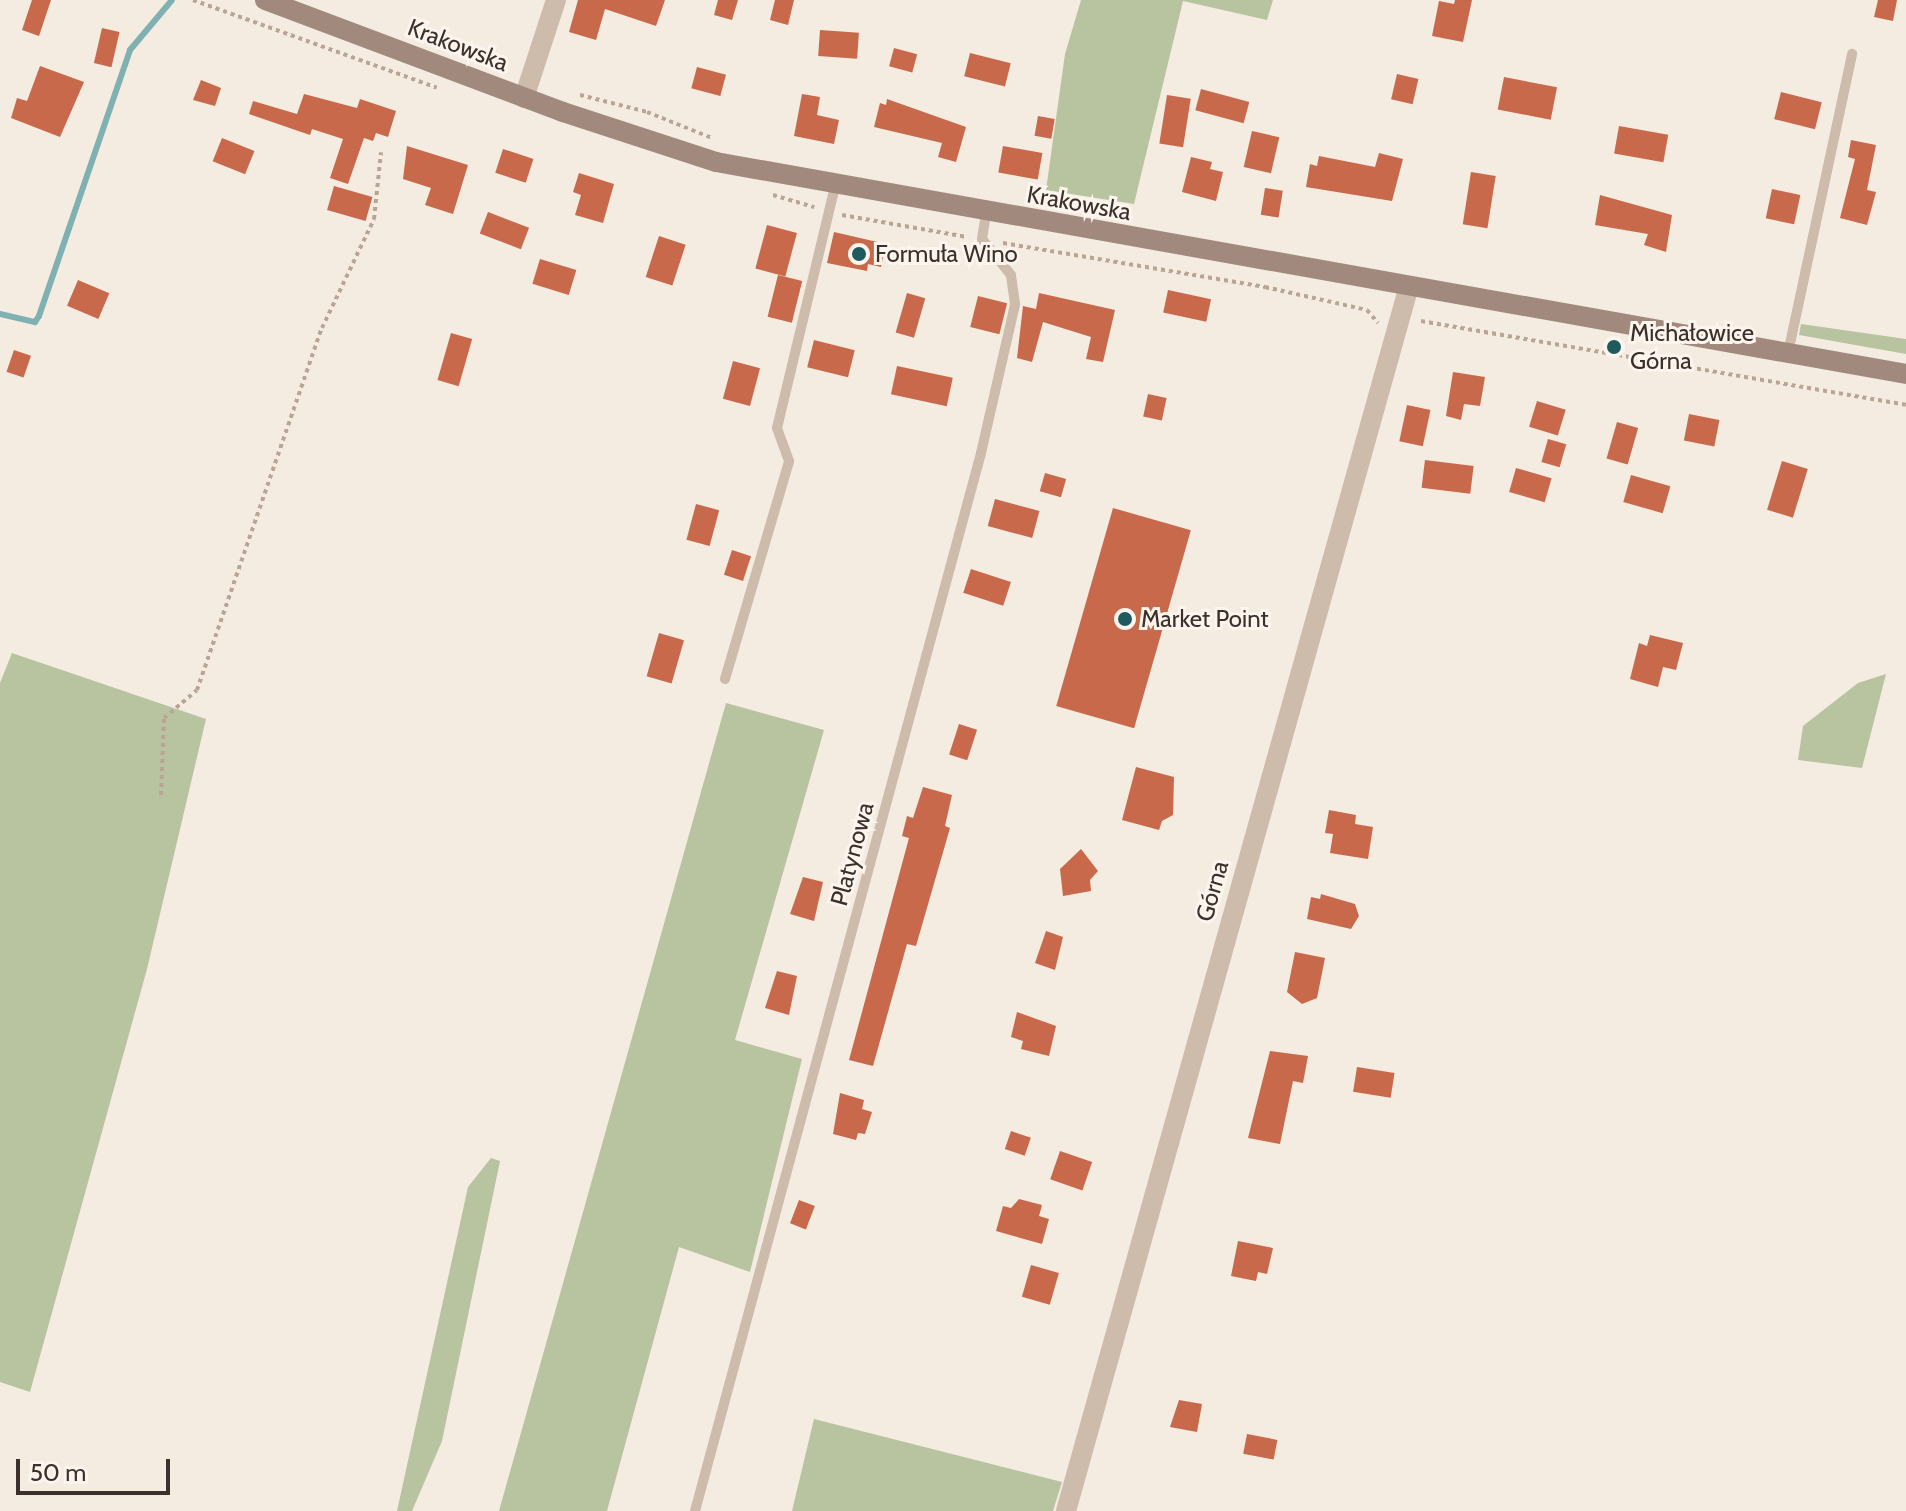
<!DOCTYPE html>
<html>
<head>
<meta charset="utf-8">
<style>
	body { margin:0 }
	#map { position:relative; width:1906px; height:1511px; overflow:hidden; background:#f4ebe1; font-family:Cabin,sans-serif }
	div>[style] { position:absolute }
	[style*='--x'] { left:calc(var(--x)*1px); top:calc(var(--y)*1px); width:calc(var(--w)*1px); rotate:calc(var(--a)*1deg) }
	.green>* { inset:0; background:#b8c4a0 }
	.stream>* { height:6px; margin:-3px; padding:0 3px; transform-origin:3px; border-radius:3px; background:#7fb0b2 }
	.building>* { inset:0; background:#c8694b; transform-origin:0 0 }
	.path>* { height:4px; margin-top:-2px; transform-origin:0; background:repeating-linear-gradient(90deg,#b9a596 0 4px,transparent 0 8px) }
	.service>* { height:10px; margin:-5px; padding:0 5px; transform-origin:5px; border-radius:5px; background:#cdbbac }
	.minor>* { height:20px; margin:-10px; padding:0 10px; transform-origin:10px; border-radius:10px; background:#cdbbac }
	.tertiary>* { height:20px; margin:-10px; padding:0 10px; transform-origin:10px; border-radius:10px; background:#cdbbac }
	.secondary>* { height:20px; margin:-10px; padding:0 10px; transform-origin:10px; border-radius:10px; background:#a18a7d }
	.dots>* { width:22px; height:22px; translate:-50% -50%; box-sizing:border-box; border:4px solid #fbf5ee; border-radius:50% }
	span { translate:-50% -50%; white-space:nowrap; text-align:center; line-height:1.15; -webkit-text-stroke:6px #fbf5ee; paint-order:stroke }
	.street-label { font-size:24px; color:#3b302b }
	.poi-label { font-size:24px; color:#3b302b }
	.left { translate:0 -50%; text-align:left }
	.scale { position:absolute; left:16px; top:1459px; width:154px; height:36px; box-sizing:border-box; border:4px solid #3b302b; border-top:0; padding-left:10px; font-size:24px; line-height:28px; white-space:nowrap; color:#3b302b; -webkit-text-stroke:6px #fbf5ee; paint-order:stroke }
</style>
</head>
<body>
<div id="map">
	<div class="green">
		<div style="clip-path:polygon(1081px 0,1273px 0,1267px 20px,1183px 1px,1134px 204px,1046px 190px,1065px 54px)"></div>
		<div style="clip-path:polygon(1801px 324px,1906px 339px,1906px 354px,1799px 335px)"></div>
		<div style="clip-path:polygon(12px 653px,206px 719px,147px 969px,30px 1392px,0 1382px,0 683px)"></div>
		<div style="clip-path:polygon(1886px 674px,1862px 768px,1798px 760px,1803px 726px,1858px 683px)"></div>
		<div style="clip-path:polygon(726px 703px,824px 730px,735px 1040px,802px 1059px,750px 1272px,679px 1247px,607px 1511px,499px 1511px)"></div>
		<div style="clip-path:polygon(491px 1158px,500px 1161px,442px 1441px,412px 1511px,397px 1511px,468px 1187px)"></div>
		<div style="clip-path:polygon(814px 1419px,1062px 1482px,1053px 1511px,792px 1511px)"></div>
	</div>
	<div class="stream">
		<div style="--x:0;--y:314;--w:36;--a:13"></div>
		<div style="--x:35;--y:322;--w:7;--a:-56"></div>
		<div style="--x:39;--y:316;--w:281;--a:-71.1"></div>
		<div style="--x:130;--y:50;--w:65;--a:-50"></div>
	</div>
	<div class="building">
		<div style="clip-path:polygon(32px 0,51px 0,39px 36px,22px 30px)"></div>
		<div style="clip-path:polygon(578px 0,665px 0,656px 26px,605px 9px,596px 40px,569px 32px)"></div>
		<div style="clip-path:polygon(718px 0,738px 0,732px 20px,714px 15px)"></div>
		<div style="clip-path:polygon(775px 0,794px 0,788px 25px,770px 20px)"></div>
		<div style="clip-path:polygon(1455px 0,1472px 0,1463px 42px,1432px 36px,1439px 1px,1454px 4px)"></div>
		<div style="clip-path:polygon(1878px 0,1897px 0,1893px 21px,1874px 17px)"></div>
		<div style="left:102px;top:28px;width:18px;height:36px;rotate:13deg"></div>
		<div style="left:820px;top:30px;width:39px;height:26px;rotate:4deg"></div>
		<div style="left:894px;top:48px;width:24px;height:19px;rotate:15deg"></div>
		<div style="left:970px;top:53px;width:42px;height:24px;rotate:14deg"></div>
		<div style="clip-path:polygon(40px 66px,84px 82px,60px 137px,11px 118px,17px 98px,27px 101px)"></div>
		<div style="left:697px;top:67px;width:30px;height:22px;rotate:15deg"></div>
		<div style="left:1397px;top:74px;width:22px;height:26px;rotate:13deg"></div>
		<div style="left:1504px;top:77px;width:54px;height:33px;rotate:11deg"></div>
		<div style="clip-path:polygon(201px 80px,221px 88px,215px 106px,193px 100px)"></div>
		<div style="left:1201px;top:89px;width:50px;height:22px;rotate:15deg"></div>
		<div style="left:1781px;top:92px;width:42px;height:28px;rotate:14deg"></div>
		<div style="clip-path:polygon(304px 94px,357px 108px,360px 99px,396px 111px,388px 137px,376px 133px,373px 141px,364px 138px,348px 184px,330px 178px,343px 139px,312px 129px,310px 135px,249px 114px,253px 101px,297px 114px)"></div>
		<div style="clip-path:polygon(802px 94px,820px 97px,817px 115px,839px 120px,834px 144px,794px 136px)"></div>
		<div style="left:1167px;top:95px;width:24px;height:49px;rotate:9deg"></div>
		<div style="clip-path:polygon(887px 99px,966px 127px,956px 162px,938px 157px,942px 143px,874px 127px,880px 103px,886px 105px)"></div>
		<div style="left:1038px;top:116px;width:17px;height:20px;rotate:10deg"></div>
		<div style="left:1619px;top:126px;width:50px;height:28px;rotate:10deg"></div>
		<div style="left:1252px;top:131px;width:28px;height:37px;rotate:13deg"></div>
		<div style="left:222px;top:138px;width:35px;height:25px;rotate:22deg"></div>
		<div style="clip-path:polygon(1851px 140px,1876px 145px,1867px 190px,1876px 192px,1867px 225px,1840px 218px,1855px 159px,1848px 157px)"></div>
		<div style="clip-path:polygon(407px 146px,468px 165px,453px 214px,425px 205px,431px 188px,403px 179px)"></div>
		<div style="left:1003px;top:146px;width:40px;height:27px;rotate:10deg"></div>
		<div style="left:503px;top:149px;width:32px;height:25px;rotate:18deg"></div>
		<div style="clip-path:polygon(1379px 153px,1403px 159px,1392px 201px,1306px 187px,1310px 164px,1317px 166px,1319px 156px,1375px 167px)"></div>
		<div style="clip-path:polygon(1191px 157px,1212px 162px,1210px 169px,1223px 172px,1216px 201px,1182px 192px)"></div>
		<div style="left:1471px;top:172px;width:25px;height:53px;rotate:9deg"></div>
		<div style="clip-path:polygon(579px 173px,614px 184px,603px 223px,575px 215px,581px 195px,573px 192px)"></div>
		<div style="left:334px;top:186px;width:40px;height:25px;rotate:16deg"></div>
		<div style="left:1265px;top:188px;width:18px;height:27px;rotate:9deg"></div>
		<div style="left:1772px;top:189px;width:29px;height:30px;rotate:12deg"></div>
		<div style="clip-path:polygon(1600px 195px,1672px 215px,1666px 252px,1644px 245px,1648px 234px,1595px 225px)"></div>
		<div style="left:488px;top:212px;width:44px;height:23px;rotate:21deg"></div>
		<div style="left:767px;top:225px;width:31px;height:45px;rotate:15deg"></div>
		<div style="clip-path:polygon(834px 232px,886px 244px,881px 267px,868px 264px,867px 271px,827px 263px)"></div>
		<div style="left:659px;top:236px;width:28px;height:43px;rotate:18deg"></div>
		<div style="left:540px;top:259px;width:38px;height:26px;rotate:17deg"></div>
		<div style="left:778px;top:275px;width:25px;height:43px;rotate:14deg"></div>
		<div style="left:78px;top:280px;width:34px;height:28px;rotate:23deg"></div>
		<div style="left:1168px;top:290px;width:44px;height:23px;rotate:12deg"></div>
		<div style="left:907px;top:293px;width:19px;height:41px;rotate:16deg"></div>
		<div style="clip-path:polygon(1039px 293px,1115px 310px,1103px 362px,1086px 359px,1091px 337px,1043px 322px,1032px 362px,1017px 358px,1023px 306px,1036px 309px)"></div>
		<div style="left:978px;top:296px;width:30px;height:32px;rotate:14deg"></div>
		<div style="left:451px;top:333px;width:22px;height:49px;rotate:16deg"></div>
		<div style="left:814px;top:340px;width:42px;height:28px;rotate:14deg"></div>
		<div style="left:14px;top:350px;width:18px;height:23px;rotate:19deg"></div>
		<div style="left:733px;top:361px;width:28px;height:39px;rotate:15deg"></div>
		<div style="left:897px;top:366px;width:57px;height:29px;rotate:12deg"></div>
		<div style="clip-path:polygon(1453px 372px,1485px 377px,1480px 406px,1464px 404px,1461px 420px,1446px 416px)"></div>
		<div style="left:1148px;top:394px;width:19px;height:23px;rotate:12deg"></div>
		<div style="left:1537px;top:401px;width:30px;height:27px;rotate:17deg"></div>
		<div style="left:1407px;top:405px;width:24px;height:37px;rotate:12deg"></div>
		<div style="left:1689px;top:414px;width:31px;height:27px;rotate:11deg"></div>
		<div style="left:1617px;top:422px;width:22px;height:38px;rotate:16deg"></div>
		<div style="left:1548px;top:439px;width:19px;height:24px;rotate:16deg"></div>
		<div style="left:1425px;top:460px;width:49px;height:28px;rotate:7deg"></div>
		<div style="left:1782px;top:461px;width:27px;height:51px;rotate:17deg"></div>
		<div style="left:1516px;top:468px;width:37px;height:25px;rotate:16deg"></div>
		<div style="left:1045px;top:473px;width:22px;height:19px;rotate:16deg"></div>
		<div style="left:1631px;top:475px;width:41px;height:28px;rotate:16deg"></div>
		<div style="left:995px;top:499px;width:46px;height:28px;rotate:15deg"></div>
		<div style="left:696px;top:504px;width:24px;height:37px;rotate:15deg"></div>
		<div style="left:1113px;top:508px;width:81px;height:206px;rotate:16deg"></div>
		<div style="left:732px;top:550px;width:20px;height:26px;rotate:18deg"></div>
		<div style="left:971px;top:569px;width:42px;height:25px;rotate:18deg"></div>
		<div style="left:659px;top:633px;width:26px;height:45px;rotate:16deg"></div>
		<div style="clip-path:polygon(1650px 635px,1683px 643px,1676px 670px,1663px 667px,1658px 687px,1630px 679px,1639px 643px,1647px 646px)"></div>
		<div style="left:959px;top:724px;width:19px;height:32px;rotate:18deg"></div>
		<div style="clip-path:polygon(1136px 767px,1174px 777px,1173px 815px,1162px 821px,1159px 830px,1122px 820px)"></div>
		<div style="clip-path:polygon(923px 787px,952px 795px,945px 826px,950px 828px,916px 946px,907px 944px,873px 1066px,849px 1060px,909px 838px,902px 836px,907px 816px,913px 818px)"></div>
		<div style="clip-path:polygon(1329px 810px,1356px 815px,1355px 824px,1373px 827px,1368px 859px,1330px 853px,1333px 834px,1325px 833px)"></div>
		<div style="clip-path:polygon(1081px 849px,1098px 871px,1090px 880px,1091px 891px,1063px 896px,1060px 869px)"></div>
		<div style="clip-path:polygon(803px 877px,823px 882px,814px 921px,790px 914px)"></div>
		<div style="clip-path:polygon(1321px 894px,1355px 904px,1359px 916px,1351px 929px,1307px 919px,1311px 897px,1320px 899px)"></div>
		<div style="clip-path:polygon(1046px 931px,1063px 937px,1055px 970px,1035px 963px)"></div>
		<div style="clip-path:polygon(1295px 952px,1325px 958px,1317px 998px,1302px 1004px,1287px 992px)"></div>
		<div style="clip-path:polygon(777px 971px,797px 976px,789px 1015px,765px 1008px)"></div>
		<div style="clip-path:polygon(1017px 1012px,1056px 1026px,1049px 1056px,1021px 1049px,1023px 1041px,1011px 1037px)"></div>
		<div style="clip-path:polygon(1270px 1051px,1308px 1056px,1303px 1083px,1293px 1081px,1280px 1144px,1248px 1138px)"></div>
		<div style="left:1357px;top:1067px;width:38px;height:25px;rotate:9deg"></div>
		<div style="clip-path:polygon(840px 1093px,864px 1100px,862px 1109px,872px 1112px,865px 1134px,858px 1133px,856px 1140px,833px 1134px)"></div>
		<div style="left:1011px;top:1131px;width:21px;height:19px;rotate:19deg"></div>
		<div style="left:1060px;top:1151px;width:34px;height:30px;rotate:19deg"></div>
		<div style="clip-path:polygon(1019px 1199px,1042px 1205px,1039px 1216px,1049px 1219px,1042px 1244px,996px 1231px,1003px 1206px,1011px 1208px)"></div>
		<div style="left:799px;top:1200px;width:17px;height:25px;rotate:21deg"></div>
		<div style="clip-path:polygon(1238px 1241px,1273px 1248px,1267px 1274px,1258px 1272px,1256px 1281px,1231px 1276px)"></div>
		<div style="left:1031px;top:1265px;width:29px;height:33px;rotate:16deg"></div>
		<div style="clip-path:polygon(1179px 1400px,1202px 1404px,1197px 1432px,1170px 1427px)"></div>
		<div style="left:1247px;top:1434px;width:31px;height:20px;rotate:11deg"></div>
	</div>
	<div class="path">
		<div style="--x:193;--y:0;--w:259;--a:19.8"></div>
		<div style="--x:580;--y:95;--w:69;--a:14.2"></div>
		<div style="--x:647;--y:112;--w:70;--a:21.8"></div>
		<div style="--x:773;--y:195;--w:43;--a:16.3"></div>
		<div style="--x:842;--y:215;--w:127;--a:10"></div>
		<div style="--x:1003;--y:243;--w:266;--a:9.5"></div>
		<div style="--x:1265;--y:287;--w:105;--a:12.7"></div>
		<div style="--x:1367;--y:310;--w:17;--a:50"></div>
		<div style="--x:1421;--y:321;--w:492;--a:9.8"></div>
		<div style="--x:161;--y:795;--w:77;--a:-87.8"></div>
		<div style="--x:164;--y:718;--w:43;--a:-40.3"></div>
		<div style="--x:197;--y:690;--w:383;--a:-71"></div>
		<div style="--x:322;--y:328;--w:121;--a:-64.5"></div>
		<div style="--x:374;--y:219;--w:67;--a:-84"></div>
	</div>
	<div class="service">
		<div style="--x:1788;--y:353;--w:306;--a:-77.9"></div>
		<div style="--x:725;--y:679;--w:227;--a:-73.6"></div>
		<div style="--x:789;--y:461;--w:35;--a:-110"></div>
		<div style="--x:777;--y:428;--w:249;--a:-76.5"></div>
		<div style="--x:695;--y:1511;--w:1096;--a:-74.87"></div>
		<div style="--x:981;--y:453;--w:153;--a:-77.1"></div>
		<div style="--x:1015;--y:304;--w:29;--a:-98"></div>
		<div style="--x:1011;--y:275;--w:46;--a:-128.9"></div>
		<div style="--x:982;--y:239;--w:26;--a:-81"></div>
	</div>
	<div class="minor">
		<div style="--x:524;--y:98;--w:103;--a:-71.9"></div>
	</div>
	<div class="tertiary">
		<div style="--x:1066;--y:1511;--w:1272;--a:-74.36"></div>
	</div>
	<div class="secondary">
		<div style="--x:265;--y:0;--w:318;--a:20.6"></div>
		<div style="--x:563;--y:112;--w:161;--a:18.1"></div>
		<div style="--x:716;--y:162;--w:1209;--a:10.1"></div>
	</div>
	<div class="dots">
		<div style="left:859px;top:254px;background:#1f5a5e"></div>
		<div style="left:1614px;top:347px;background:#1f5a5e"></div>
		<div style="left:1125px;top:619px;background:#1f5a5e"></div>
	</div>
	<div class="street-label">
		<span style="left:458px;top:45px;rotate:21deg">Krakowska</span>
		<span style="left:1079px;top:203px;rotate:10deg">Krakowska</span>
		<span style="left:852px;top:854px;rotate:-75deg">Platynowa</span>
		<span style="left:1212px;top:891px;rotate:-74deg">Górna</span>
	</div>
	<div class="poi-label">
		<span class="left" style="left:875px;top:254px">Formuła Wino</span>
		<span class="left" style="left:1630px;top:347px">Michałowice<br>Górna</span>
		<span class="left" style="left:1141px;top:619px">Market Point</span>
	</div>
	<div class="scale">50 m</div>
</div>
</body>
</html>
